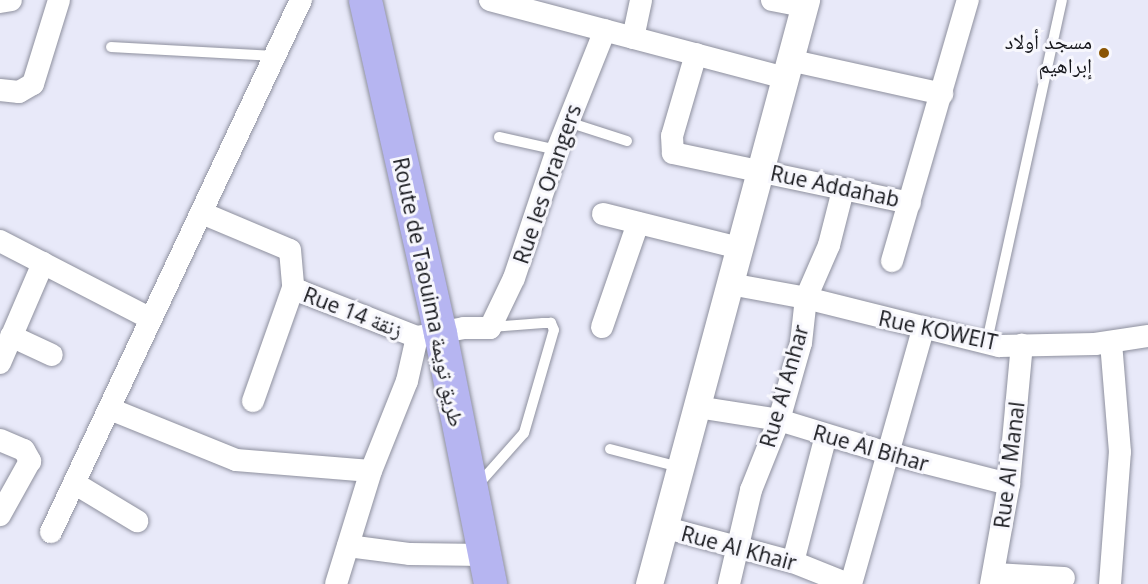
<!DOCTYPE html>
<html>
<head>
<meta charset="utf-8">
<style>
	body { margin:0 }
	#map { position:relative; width:1148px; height:584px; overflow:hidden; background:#e8e9f9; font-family:"Open Sans","Noto Naskh Arabic",sans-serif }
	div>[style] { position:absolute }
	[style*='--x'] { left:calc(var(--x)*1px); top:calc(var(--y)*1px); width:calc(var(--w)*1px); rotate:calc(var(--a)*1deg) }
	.roads { filter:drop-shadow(0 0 2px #8e909e) drop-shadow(0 0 2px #8e909e) }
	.service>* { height:10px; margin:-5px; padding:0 5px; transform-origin:5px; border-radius:5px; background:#fff }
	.minor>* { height:22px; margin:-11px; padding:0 11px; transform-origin:11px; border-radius:11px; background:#fff }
	.tertiary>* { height:27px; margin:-13.5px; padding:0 13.5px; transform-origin:13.5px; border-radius:13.5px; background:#fff }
	.primary>* { height:33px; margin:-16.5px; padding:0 16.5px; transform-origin:16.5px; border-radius:16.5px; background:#b6b5f1 }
	.dots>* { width:16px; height:16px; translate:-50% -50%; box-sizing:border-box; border:3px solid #f7f7fd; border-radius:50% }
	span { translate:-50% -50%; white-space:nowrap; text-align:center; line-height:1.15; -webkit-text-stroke:6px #f7f7fd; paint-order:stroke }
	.poi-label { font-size:21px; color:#14151a }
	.right { translate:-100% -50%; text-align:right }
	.street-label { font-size:21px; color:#14151a }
</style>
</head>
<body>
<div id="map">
	<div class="roads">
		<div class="service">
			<div style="--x:111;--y:47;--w:164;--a:3.1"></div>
			<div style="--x:568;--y:122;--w:62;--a:17.9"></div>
			<div style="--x:499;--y:137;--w:59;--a:12.6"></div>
			<div style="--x:987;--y:341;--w:349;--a:-77.6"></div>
			<div style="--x:610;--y:449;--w:71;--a:14.6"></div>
			<div style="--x:476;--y:487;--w:72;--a:-48.4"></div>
			<div style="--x:524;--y:433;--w:107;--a:-73.8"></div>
			<div style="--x:554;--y:330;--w:8;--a:-113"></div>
			<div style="--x:551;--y:323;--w:8;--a:180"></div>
			<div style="--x:543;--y:323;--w:52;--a:175.6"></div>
		</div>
		<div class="minor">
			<div style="--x:490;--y:0;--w:302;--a:14.8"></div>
			<div style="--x:772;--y:0;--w:33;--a:11"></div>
			<div style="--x:0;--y:2;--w:11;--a:-10"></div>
			<div style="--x:633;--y:38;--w:39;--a:-78"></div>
			<div style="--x:696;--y:54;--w:85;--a:106.3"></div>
			<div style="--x:672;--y:136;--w:17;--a:87"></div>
			<div style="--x:673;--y:153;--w:242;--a:11.9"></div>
			<div style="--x:789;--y:60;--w:157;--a:12.5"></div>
			<div style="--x:0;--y:90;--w:19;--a:6"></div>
			<div style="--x:19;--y:92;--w:16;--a:-30"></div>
			<div style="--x:33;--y:84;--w:88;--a:-72.8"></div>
			<div style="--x:202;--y:213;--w:95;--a:22.8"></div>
			<div style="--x:290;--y:250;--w:38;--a:85"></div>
			<div style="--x:293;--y:288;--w:10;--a:24"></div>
			<div style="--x:302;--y:292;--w:123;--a:21.4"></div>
			<div style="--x:417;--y:337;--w:48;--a:-10.8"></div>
			<div style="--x:464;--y:328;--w:26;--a:0"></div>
			<div style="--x:490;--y:328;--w:55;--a:-64.4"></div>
			<div style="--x:514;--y:278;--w:135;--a:-71.4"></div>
			<div style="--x:557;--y:150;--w:129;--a:-68.2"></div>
			<div style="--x:603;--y:214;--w:140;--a:14"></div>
			<div style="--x:0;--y:241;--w:170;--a:27.3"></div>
			<div style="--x:892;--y:261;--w:272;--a:-73.8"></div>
			<div style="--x:730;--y:284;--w:77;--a:10.4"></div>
			<div style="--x:806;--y:298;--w:199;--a:14"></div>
			<div style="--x:999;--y:346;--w:96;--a:-1.2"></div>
			<div style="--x:1095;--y:344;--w:54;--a:-8.6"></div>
			<div style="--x:602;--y:327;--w:110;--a:-70.9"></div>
			<div style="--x:11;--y:336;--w:45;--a:24.9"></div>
			<div style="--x:0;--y:363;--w:109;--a:-66.7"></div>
			<div style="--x:253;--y:401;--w:120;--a:-70.5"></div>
			<div style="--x:697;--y:407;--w:83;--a:9"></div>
			<div style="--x:779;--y:420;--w:113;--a:17"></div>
			<div style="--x:887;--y:453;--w:126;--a:14.3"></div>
			<div style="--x:110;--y:409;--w:136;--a:22"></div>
			<div style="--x:236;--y:460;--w:135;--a:4.7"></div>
			<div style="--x:0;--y:440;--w:26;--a:23"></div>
			<div style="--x:24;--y:450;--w:13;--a:61"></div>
			<div style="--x:30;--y:461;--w:62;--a:119.1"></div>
			<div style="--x:74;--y:483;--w:74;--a:31.1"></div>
			<div style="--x:663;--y:527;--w:135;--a:15.1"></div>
			<div style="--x:793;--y:562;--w:59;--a:21.8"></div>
			<div style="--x:51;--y:532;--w:588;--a:-64.83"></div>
			<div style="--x:348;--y:546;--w:63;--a:7.4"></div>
			<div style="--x:410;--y:554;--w:74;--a:0.8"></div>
			<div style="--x:793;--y:562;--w:131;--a:-75.4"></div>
			<div style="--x:995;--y:574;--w:69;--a:3.3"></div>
			<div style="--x:336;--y:584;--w:118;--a:-72.8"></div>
			<div style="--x:371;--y:471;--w:97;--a:-68.2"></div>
			<div style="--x:407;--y:381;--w:45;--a:-77.2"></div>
			<div style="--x:729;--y:584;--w:97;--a:-76.8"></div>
			<div style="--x:751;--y:490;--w:75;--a:-68.2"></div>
			<div style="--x:779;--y:420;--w:80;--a:-74.1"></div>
			<div style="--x:801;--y:343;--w:45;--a:-83.7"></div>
			<div style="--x:806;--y:298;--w:58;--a:-66.5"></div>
			<div style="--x:829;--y:245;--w:57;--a:-75.7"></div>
			<div style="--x:851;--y:584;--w:265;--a:-74.2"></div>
			<div style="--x:991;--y:584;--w:102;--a:-79.8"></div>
			<div style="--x:1009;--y:484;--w:140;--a:-84.7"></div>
			<div style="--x:1110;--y:584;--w:132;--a:-85.7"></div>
			<div style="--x:1120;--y:452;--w:109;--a:-94.7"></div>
		</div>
		<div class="tertiary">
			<div style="--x:649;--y:584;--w:605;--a:-74.95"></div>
		</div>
		<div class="primary">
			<div style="--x:365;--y:0;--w:341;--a:77.3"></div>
			<div style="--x:440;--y:333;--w:256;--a:78.7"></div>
		</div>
	</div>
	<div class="dots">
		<div style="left:1104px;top:53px;background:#8b5504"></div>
	</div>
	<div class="poi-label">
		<span class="right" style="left:1092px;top:53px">مسجد أولاد<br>إبراهيم</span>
	</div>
	<div class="street-label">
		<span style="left:547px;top:184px;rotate:-71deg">Rue les Orangers</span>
		<span style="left:835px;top:186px;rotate:12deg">Rue Addahab</span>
		<span style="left:429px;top:292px;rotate:78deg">Route de Taouima طريق تويمة</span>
		<span style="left:353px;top:312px;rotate:21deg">Rue 14 زنقة</span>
		<span style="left:938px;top:330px;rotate:12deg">Rue KOWEIT</span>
		<span style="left:784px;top:386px;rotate:-74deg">Rue Al Anhar</span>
		<span style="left:871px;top:448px;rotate:16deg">Rue Al Bihar</span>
		<span style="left:1009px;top:465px;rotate:-83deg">Rue Al Manal</span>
		<span style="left:739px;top:548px;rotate:15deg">Rue Al Khair</span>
	</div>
</div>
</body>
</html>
